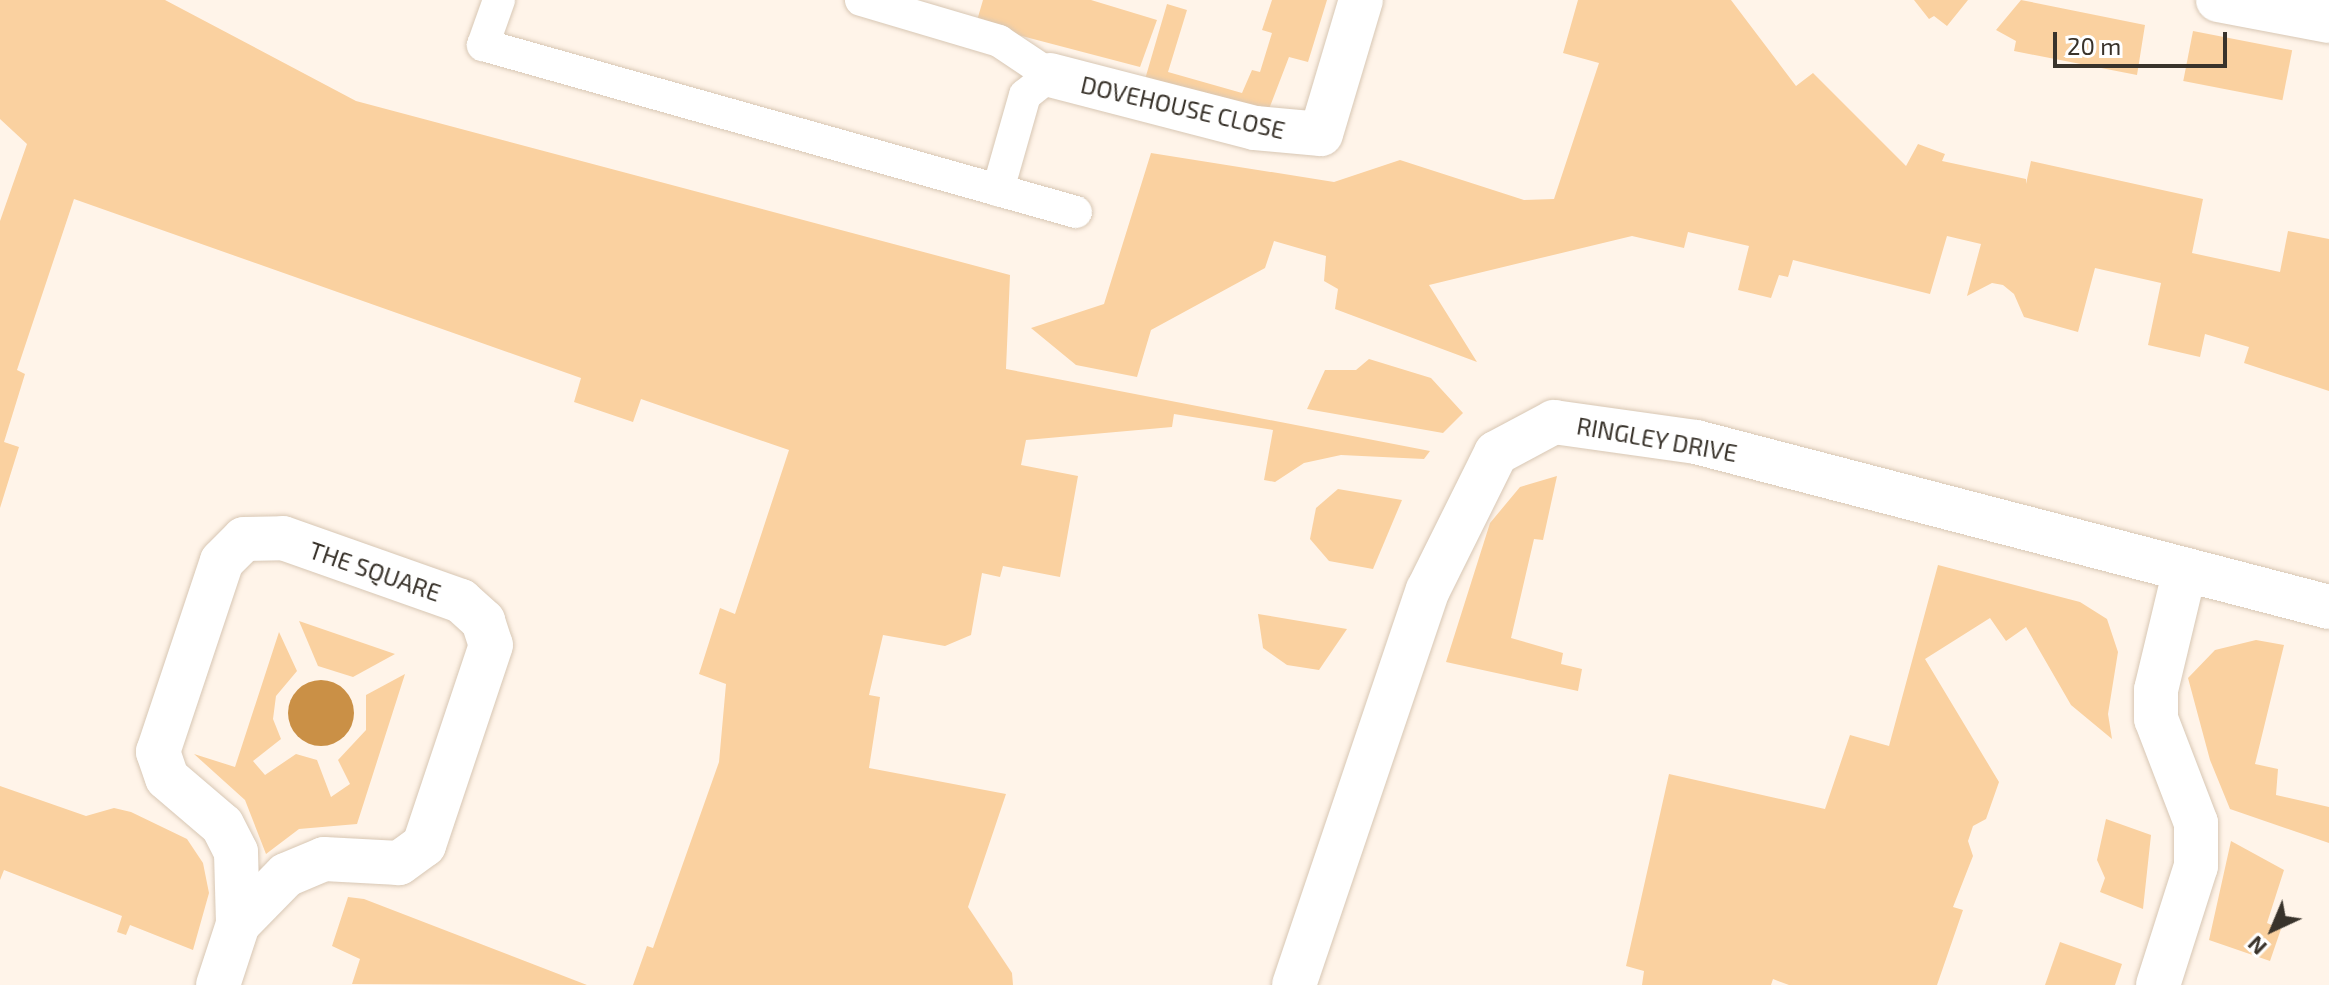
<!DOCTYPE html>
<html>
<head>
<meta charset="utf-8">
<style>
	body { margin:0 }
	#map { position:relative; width:2329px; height:985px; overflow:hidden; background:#fff4e9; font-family:"Exo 2",sans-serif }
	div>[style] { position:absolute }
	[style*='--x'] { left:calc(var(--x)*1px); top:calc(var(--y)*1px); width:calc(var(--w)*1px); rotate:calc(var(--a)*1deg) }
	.green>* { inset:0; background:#fad1a0; transform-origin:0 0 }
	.water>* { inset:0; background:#ca9046 }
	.round { border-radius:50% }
	.roads { filter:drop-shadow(0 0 2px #d8c7b4) drop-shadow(0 0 2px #d8c7b4) }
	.service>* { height:32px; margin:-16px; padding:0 16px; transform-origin:16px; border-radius:16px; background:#fff }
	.minor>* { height:44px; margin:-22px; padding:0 22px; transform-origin:22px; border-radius:22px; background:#fff }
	span { translate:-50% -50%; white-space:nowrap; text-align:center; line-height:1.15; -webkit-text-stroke:6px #fff; paint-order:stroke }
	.street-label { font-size:24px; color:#39332b }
	.north { position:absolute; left:2233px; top:889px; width:80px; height:80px; -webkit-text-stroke:6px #fff; paint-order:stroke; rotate:224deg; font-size:22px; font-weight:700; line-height:32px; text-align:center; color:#39332b }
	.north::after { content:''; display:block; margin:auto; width:28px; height:36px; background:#39332b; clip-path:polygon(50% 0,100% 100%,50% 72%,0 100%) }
	.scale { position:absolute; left:2053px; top:32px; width:174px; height:36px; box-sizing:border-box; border:4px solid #39332b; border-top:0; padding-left:10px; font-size:24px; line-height:28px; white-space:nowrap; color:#39332b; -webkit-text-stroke:6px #fff; paint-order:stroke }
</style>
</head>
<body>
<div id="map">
	<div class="green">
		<div style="clip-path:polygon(0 0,165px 0,356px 101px,1010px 275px,1006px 369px,1430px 451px,1424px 459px,1341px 455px,1304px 463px,1275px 482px,1264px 480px,1273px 430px,1174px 414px,1172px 427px,1026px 440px,1021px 465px,1078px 476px,1060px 577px,1003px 566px,1000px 577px,982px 573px,971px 635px,945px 646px,883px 635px,869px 695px,880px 697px,869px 768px,1006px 794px,968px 907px,1012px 973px,1013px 985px,633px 985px,647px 946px,653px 948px,719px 762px,726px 684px,699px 674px,720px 608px,735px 614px,789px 450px,641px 399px,633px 422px,574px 402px,581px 378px,74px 199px,17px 370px,25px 374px,4px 442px,19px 447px,0 508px,0 221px,27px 144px,0 119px)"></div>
		<div style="clip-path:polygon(983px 0,1091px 0,1157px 20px,1140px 67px,976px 24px)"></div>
		<div style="clip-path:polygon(1272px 0,1327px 0,1308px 62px,1289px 57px,1266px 117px,1141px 93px,1167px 4px,1187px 10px,1168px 72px,1242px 93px,1252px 70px,1260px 72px,1272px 33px,1262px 30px)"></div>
		<div style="clip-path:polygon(1578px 0,1731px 0,1796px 86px,1813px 73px,1906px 166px,1918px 144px,1945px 154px,1942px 161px,2026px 179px,2026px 184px,2031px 161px,2203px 199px,2192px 253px,2280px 272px,2288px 231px,2329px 239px,2329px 391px,2244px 363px,2249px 347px,2205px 334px,2200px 357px,2148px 345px,2161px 283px,2095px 268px,2078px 332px,2024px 317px,2014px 294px,2003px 285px,1992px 283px,1967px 296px,1981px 244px,1947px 236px,1930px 294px,1793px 260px,1788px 277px,1779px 275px,1771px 298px,1738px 290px,1749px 246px,1688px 232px,1684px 248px,1632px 236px,1429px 285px,1477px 362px,1335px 309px,1338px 289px,1324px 281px,1326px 256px,1274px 241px,1265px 268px,1151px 330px,1137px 377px,1076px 365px,1031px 328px,1104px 304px,1151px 153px,1334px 182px,1400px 160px,1524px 200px,1554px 199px,1599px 63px,1563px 53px)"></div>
		<div style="clip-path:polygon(1914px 0,1968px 0,1947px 26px,1934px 16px,1929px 19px)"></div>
		<div style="clip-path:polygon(2021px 0,2145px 25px,2137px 75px,2014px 51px,2016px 41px,1996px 30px)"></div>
		<div style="left:2193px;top:31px;width:101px;height:51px;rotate:11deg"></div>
		<div style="clip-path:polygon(1369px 359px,1431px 378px,1463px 413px,1443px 433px,1307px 409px,1325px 370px,1356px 370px)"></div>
		<div style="clip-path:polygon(1557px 476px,1543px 540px,1534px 539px,1511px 638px,1563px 653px,1561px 664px,1582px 669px,1578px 691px,1446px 662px,1490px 523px,1520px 487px)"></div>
		<div style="clip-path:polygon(1338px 489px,1402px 500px,1373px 569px,1329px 561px,1310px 539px,1316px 508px)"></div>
		<div style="clip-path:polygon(1938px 565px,2080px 602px,2107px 619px,2118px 652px,2108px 714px,2112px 739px,2071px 705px,2026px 627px,2006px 641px,1990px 618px,1925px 659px,1999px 782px,1986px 819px,1973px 826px,1968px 841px,1973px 856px,1953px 907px,1963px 910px,1937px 985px,1789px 985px,1773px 979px,1771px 985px,1642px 985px,1644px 971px,1626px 966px,1669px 774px,1825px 809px,1850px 735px,1889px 746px)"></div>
		<div style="clip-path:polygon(1258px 614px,1347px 629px,1319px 670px,1287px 665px,1263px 648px)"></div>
		<div style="clip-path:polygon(299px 621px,395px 654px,353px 677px,318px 666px)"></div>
		<div style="clip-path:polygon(279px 632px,297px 671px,276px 696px,273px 719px,281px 739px,253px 761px,265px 775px,296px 754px,317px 760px,331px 797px,350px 784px,338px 760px,366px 730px,366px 695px,405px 674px,357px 824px,299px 829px,266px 854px,245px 800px,194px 754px,235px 767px)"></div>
		<div style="clip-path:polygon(2256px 640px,2284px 645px,2255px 764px,2278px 769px,2276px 795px,2329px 807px,2329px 843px,2230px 809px,2210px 760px,2188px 678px,2215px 650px)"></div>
		<div style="clip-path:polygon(0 786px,86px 816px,114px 808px,131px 812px,187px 839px,203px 863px,209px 893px,193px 950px,130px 925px,126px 935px,117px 932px,122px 916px,4px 870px,0 880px)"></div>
		<div style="clip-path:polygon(2106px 819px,2151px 835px,2143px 909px,2100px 892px,2105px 878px,2097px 860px)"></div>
		<div style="clip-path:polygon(2231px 841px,2284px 870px,2267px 923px,2281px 929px,2270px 961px,2209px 940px)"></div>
		<div style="clip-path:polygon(348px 897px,364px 899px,587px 985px,352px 984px,360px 959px,332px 946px)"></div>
		<div style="clip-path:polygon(2060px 942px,2122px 964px,2115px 985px,2045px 985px)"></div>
	</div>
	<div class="water">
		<div class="round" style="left:288px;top:680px;width:66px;height:66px"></div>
	</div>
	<div class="roads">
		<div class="service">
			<div style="--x:499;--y:0;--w:48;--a:109.6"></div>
			<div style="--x:483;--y:45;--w:616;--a:15.73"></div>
			<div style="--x:861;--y:0;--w:144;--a:16.5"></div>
			<div style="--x:999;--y:41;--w:61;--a:33.7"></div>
			<div style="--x:1050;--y:75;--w:32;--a:141"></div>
			<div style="--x:1025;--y:95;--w:99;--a:105.9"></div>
		</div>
		<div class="minor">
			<div style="--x:2218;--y:0;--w:113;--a:10.7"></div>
			<div style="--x:1050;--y:75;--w:212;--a:14.5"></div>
			<div style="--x:1255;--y:128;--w:66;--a:5.2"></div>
			<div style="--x:1321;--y:134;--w:140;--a:-73.4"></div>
			<div style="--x:218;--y:985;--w:64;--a:-71.8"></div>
			<div style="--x:238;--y:924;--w:72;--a:-91.6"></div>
			<div style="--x:236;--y:852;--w:30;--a:-117"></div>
			<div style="--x:222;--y:825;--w:72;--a:-139.5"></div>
			<div style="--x:167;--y:778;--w:28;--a:-109"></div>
			<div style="--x:158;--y:752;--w:201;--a:-71.5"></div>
			<div style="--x:222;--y:561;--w:31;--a:-45"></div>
			<div style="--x:244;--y:539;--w:39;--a:-1"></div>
			<div style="--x:283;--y:538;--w:189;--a:19.5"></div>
			<div style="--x:461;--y:601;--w:30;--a:42"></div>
			<div style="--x:483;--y:621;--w:25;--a:72"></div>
			<div style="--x:491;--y:645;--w:211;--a:108.5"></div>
			<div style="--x:424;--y:845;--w:31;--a:144"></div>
			<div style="--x:399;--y:863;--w:75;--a:-176.9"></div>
			<div style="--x:324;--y:859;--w:41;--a:157.2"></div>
			<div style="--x:286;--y:875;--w:69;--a:134.4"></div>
			<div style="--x:1294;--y:985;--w:417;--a:-71.3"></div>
			<div style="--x:1428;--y:590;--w:153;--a:-63.6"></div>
			<div style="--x:1496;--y:453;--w:66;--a:-28.1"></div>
			<div style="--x:1554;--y:422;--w:143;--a:8"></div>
			<div style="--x:1696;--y:442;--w:654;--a:14.61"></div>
			<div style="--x:2158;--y:985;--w:125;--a:-72.3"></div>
			<div style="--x:2196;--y:866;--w:43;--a:-90"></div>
			<div style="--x:2196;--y:823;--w:111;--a:-111"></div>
			<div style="--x:2156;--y:719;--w:29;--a:-90"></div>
			<div style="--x:2156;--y:690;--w:124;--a:-76.5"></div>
		</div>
	</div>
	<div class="street-label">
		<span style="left:1183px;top:107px;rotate:13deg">DOVEHOUSE CLOSE</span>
		<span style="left:1657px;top:439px;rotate:10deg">RINGLEY DRIVE</span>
		<span style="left:375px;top:571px;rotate:19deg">THE SQUARE</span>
	</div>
	<div class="north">N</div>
	<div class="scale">20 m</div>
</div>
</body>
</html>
